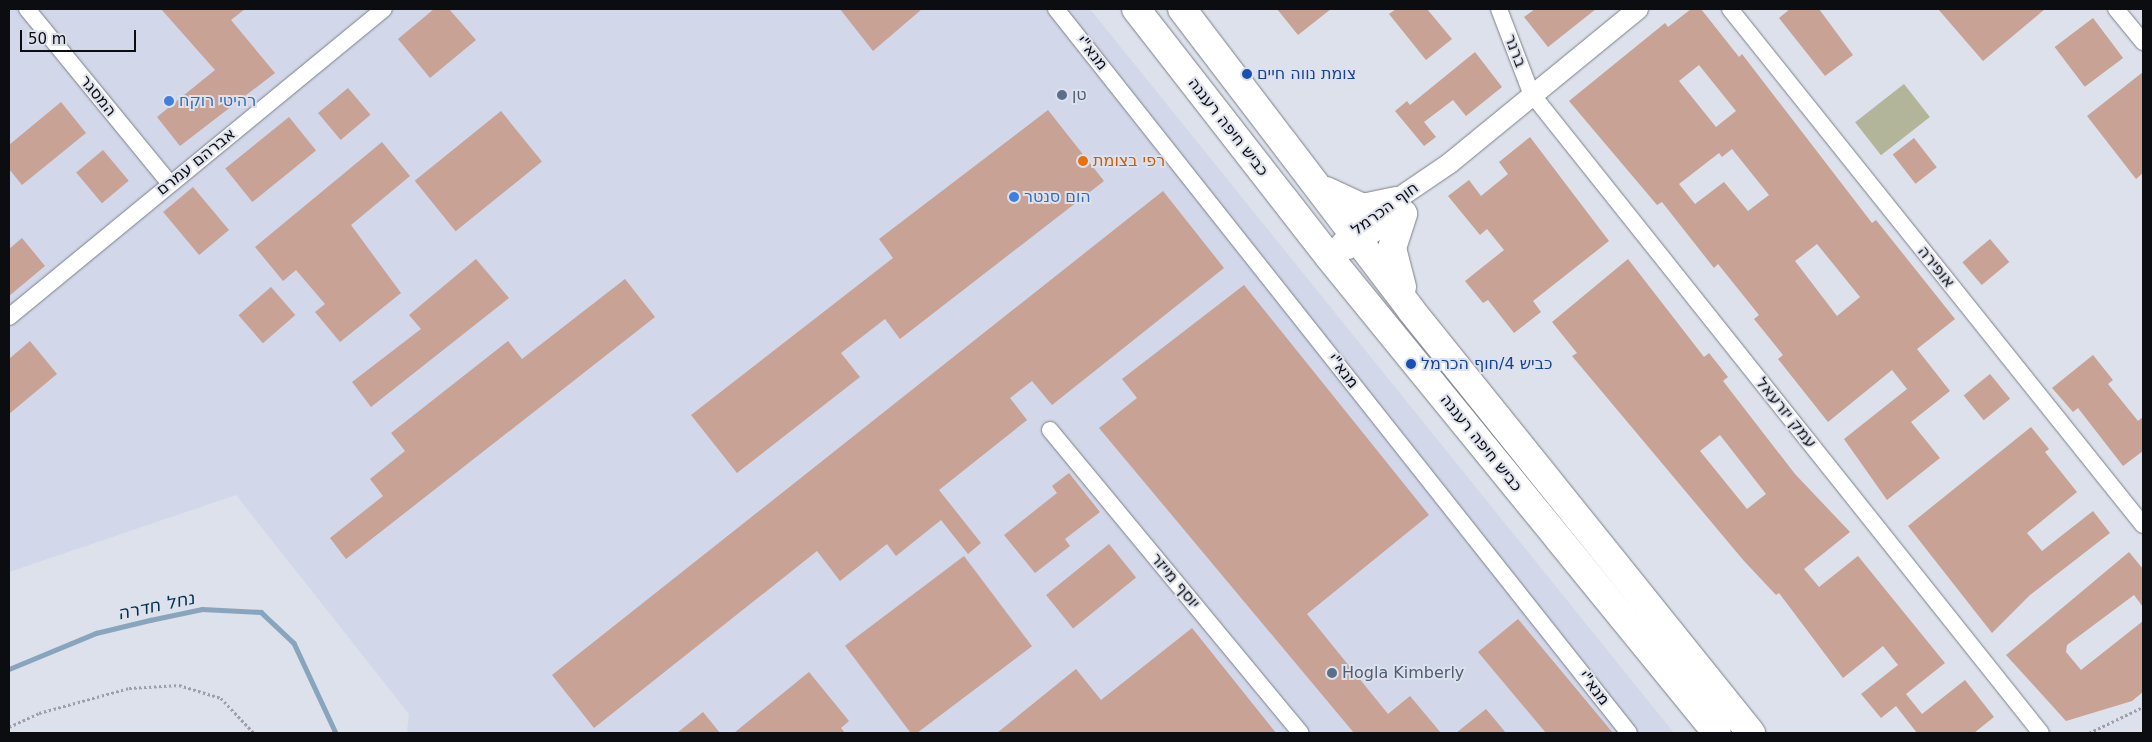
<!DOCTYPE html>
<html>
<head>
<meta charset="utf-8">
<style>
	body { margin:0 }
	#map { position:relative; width:2152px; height:742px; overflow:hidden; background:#dde1eb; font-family:"DejaVu Sans","Noto Sans Hebrew",sans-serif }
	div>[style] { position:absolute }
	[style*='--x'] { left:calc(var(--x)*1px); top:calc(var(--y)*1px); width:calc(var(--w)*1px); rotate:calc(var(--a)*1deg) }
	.built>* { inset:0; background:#d2d7e9 }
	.green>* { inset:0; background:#b2b59a; transform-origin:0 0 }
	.stream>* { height:4.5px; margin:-2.25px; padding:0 2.25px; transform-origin:2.25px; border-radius:2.25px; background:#89a5be }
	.building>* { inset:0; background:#c7a295; transform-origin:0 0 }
	.path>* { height:2.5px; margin-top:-1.25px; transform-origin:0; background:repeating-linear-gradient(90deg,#9da0a8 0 2.5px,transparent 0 5px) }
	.roads { filter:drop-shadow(0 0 1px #7d8089) drop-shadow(0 0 1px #7d8089) }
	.minor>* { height:16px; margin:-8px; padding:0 8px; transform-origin:8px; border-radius:8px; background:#fff }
	.tertiary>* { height:20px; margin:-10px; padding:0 10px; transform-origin:10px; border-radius:10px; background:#fff }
	.trunk>* { height:28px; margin:-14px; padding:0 14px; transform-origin:14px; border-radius:14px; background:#fff }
	.dots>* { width:14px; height:14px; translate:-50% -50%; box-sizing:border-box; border:2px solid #dde1eb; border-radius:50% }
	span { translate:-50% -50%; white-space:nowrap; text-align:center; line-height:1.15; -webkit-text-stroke:4px #dde1eb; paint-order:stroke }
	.street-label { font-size:16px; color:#0c0d11 }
	.transit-label { font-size:16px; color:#164399 }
	.left { translate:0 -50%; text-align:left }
	.service-label { font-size:16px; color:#4e5e75 }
	.shop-label { font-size:16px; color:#366cbe }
	.food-label { font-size:16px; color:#c56008 }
	.water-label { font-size:18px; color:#003153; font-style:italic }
	.frame { position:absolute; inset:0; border:10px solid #0c0d11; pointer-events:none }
	.scale { position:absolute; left:20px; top:30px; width:116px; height:22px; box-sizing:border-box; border:2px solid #0c0d11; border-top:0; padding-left:6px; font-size:15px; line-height:18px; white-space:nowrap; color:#0c0d11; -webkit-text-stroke:4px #dde1eb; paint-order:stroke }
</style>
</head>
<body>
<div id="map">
	<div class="built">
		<div style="clip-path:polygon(9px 9px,1090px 9px,1674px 733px,407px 733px,409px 714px,236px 495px,9px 572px)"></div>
	</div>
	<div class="green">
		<div style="left:1904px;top:84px;width:42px;height:62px;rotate:52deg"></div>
	</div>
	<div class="stream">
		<div style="--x:9;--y:669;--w:94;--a:-22.5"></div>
		<div style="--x:96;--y:633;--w:56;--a:-13.5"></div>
		<div style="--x:150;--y:620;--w:53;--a:-11.9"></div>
		<div style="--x:202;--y:609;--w:59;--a:2.9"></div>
		<div style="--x:261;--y:612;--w:45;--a:43.2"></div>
		<div style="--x:294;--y:643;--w:99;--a:65"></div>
	</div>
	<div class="building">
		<div style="clip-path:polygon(161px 9px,245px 9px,231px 20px,275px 73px,180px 146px,157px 117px,215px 70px)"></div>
		<div style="clip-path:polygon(434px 9px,449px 9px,476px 40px,430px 78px,398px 39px)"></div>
		<div style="clip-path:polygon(840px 9px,922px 9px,873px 51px)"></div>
		<div style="clip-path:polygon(1277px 9px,1331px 9px,1298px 35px)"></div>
		<div style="clip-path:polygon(1396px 9px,1427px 9px,1452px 39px,1426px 60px,1389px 14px)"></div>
		<div style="clip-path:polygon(1535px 9px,1596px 9px,1548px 47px,1524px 17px)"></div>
		<div style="clip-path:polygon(evenodd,1691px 9px,1701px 9px,1739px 57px,1742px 54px,1872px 223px,1876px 220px,1955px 319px,1917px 349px,1950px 391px,1911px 422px,1940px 458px,1887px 500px,1844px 439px,1907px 389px,1892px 370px,1828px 422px,1778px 359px,1783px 355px,1754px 319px,1759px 315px,1718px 264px,1714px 268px,1662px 202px,1657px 205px,1569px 101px,1665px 23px,1668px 27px,1691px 9px,1699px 65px,1736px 111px,1716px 127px,1679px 81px,1699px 65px,1691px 9px,1732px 149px,1769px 195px,1748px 211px,1724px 182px,1695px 204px,1679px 184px,1719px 153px,1722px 157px,1732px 149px,1691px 9px,1817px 244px,1860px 297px,1837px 316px,1795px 261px,1817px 244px)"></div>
		<div style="clip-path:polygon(1790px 9px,1819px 9px,1853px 55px,1825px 76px,1779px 18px)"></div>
		<div style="clip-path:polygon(1938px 9px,2045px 9px,1983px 61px)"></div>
		<div style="left:2093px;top:18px;width:50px;height:48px;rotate:53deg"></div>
		<div style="clip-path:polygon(1475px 52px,1502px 87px,1466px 116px,1453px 100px,1424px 122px,1436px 137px,1424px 146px,1395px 111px,1407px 101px,1410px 105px)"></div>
		<div style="clip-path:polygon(2143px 72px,2143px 173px,2136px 179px,2087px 116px)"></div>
		<div style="left:348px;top:88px;width:35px;height:39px;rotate:50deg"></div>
		<div style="clip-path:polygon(61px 102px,86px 133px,22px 185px,9px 169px,9px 145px)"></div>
		<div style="clip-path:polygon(1048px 110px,1104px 181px,900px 339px,885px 319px,841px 353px,860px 377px,737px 473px,691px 415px,893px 258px,879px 239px)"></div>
		<div style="left:501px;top:111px;width:65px;height:111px;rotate:51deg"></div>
		<div style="left:289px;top:117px;width:43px;height:82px;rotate:51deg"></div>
		<div style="clip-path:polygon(1530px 137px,1609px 241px,1533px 301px,1541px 312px,1514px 333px,1488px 300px,1483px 303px,1465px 281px,1504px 250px,1487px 229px,1480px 235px,1448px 196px,1469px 180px,1481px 196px,1508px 174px,1499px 162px)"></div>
		<div style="left:1914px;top:138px;width:37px;height:27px;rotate:52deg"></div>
		<div style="clip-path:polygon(382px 142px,410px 176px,351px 225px,401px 293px,340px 342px,315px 312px,325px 304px,296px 270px,283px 281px,255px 247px)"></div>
		<div style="left:103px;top:150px;width:40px;height:35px;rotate:50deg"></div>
		<div style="left:193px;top:187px;width:56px;height:39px;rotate:50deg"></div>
		<div style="clip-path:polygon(1163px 191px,1224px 268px,1052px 405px,1032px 381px,1010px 398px,1027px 420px,939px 490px,981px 543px,968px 554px,941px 520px,896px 556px,887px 544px,840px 581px,817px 551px,594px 728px,552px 675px)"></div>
		<div style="clip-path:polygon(22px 238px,45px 266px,9px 296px,9px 249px)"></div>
		<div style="left:1990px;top:239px;width:30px;height:36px;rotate:50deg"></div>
		<div style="clip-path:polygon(476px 259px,509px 298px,371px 407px,352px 382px,421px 329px,409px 315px)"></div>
		<div style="clip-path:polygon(evenodd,1628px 259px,1704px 357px,1709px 353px,1728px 377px,1723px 381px,1795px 474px,1850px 532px,1804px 569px,1819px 587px,1858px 556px,1945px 663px,1906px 694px,1922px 714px,1965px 680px,1994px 717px,1974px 733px,1917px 733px,1896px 706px,1881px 718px,1861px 694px,1898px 665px,1883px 646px,1843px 678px,1779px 593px,1776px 595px,1744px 561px,1572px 356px,1577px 353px,1552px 322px,1628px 259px,1720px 435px,1766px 494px,1747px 509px,1700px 451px,1720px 435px)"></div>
		<div style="clip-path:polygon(625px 279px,655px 317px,346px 559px,330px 538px,383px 496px,370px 479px,405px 451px,391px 433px,508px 341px,522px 359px)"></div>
		<div style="clip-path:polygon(1244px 285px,1429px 515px,1307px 614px,1388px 714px,1410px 696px,1441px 733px,1354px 733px,1099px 428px,1137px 398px,1122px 379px)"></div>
		<div style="left:271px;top:287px;width:37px;height:43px;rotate:49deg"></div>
		<div style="clip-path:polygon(30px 341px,57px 374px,9px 414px,9px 359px)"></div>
		<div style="clip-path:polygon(2093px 355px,2113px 380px,2108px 384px,2138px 421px,2143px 417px,2143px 451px,2123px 466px,2078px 408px,2073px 412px,2052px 388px)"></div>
		<div style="left:1990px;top:374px;width:32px;height:34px;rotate:51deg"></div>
		<div style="clip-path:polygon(2031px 427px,2049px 449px,2045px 452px,2077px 492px,2027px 533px,2042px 551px,2093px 511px,2110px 533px,2030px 595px,1992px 633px,1908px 526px)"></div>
		<div style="clip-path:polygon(1069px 473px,1100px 512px,1065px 539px,1070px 546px,1035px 573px,1004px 535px,1057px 493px,1052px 486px)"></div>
		<div style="left:1109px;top:544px;width:43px;height:81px;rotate:51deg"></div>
		<div style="clip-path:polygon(2129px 552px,2143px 569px,2143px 607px,2134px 595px,2067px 645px,2066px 652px,2081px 670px,2143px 621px,2143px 692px,2132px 701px,2066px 721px,2006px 655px)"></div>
		<div style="left:964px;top:556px;width:113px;height:149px;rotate:53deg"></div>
		<div style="clip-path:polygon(1518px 619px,1613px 733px,1546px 733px,1478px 652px)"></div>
		<div style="clip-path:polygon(1192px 628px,1276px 733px,997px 733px,1076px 669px,1101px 700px)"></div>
		<div style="clip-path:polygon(809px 672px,849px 721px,841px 728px,845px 733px,734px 733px)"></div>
		<div style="clip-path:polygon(1486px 709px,1506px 733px,1456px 733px)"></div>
		<div style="clip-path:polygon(703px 712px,720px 733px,677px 733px)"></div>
	</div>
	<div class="path">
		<div style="--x:9;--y:727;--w:33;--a:-25"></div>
		<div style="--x:39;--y:713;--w:93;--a:-15.5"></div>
		<div style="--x:129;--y:688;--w:50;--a:-3.4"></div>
		<div style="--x:179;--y:685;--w:44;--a:17.2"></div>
		<div style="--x:221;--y:698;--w:48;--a:46.7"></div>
		<div style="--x:2089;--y:733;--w:60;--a:-25.7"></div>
	</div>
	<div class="roads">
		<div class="minor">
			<div style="--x:27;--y:9;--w:226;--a:50.7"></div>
			<div style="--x:1056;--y:9;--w:923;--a:51.64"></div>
			<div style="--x:1499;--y:9;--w:90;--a:69.1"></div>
			<div style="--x:1531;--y:93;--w:818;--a:51.45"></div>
			<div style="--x:1730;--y:9;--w:661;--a:51.33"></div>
			<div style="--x:2116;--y:9;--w:43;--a:50.7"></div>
			<div style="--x:9;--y:317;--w:485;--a:-39.4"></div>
			<div style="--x:1050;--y:430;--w:393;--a:50.4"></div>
		</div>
		<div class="tertiary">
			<div style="--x:1348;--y:249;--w:68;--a:-33"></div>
			<div style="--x:1329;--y:257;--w:37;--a:-49"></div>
			<div style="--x:1353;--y:229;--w:117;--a:-34.2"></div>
			<div style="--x:1450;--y:163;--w:243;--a:-39.3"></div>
		</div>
		<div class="trunk">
			<div style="--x:1136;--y:9;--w:314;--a:52.1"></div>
			<div style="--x:1329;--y:257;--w:614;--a:50.82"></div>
			<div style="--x:1182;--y:9;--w:378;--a:52.7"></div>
			<div style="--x:1411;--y:310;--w:543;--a:51.21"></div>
			<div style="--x:1326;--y:191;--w:41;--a:24.7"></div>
			<div style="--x:1363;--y:208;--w:33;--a:-12"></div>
			<div style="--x:1402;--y:287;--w:40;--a:-104.4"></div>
			<div style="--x:1392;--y:248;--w:36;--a:-72"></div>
		</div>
	</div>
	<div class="dots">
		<div style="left:1247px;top:74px;background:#1a4fb4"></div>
		<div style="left:1062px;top:95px;background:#5c6f8a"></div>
		<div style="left:169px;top:101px;background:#3f7fe0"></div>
		<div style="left:1083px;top:161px;background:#e8710a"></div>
		<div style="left:1014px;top:197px;background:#3f7fe0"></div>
		<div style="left:1411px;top:364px;background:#1a4fb4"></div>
		<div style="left:1332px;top:673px;background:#5c6f8a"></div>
	</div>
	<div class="street-label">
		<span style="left:1515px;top:51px;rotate:69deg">ברנר</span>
		<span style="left:1092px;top:53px;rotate:51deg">מנא"י</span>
		<span style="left:98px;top:96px;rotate:51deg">המסגר</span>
		<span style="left:1228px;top:127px;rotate:52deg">כביש חיפה רעננה</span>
		<span style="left:196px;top:162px;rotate:-39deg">אברהם עמרם</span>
		<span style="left:1385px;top:209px;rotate:-36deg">חוף הכרמל</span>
		<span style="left:1936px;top:267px;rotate:51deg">אופירה</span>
		<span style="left:1343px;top:371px;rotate:52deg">מנא"י</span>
		<span style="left:1786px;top:413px;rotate:51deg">עמק יזרעאל</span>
		<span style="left:1481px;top:443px;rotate:51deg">כביש חיפה רעננה</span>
		<span style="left:1175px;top:581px;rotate:50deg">יוסף מייזר</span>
		<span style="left:1594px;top:688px;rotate:52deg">מנא"י</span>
	</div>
	<div class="transit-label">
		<span class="left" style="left:1257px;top:74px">צומת נווה חיים</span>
		<span class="left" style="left:1421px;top:364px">כביש 4/חוף הכרמל</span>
	</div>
	<div class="service-label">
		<span class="left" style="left:1072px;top:95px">טן</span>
		<span class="left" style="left:1342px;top:673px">Hogla Kimberly</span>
	</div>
	<div class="shop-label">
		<span class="left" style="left:179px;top:101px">רהיטי רוקח</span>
		<span class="left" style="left:1024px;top:197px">הום סנטר</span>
	</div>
	<div class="food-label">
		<span class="left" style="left:1093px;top:161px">רפי בצומת</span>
	</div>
	<div class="water-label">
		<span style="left:156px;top:606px;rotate:-12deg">נחל חדרה</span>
	</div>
	<div class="frame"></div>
	<div class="scale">50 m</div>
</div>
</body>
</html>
